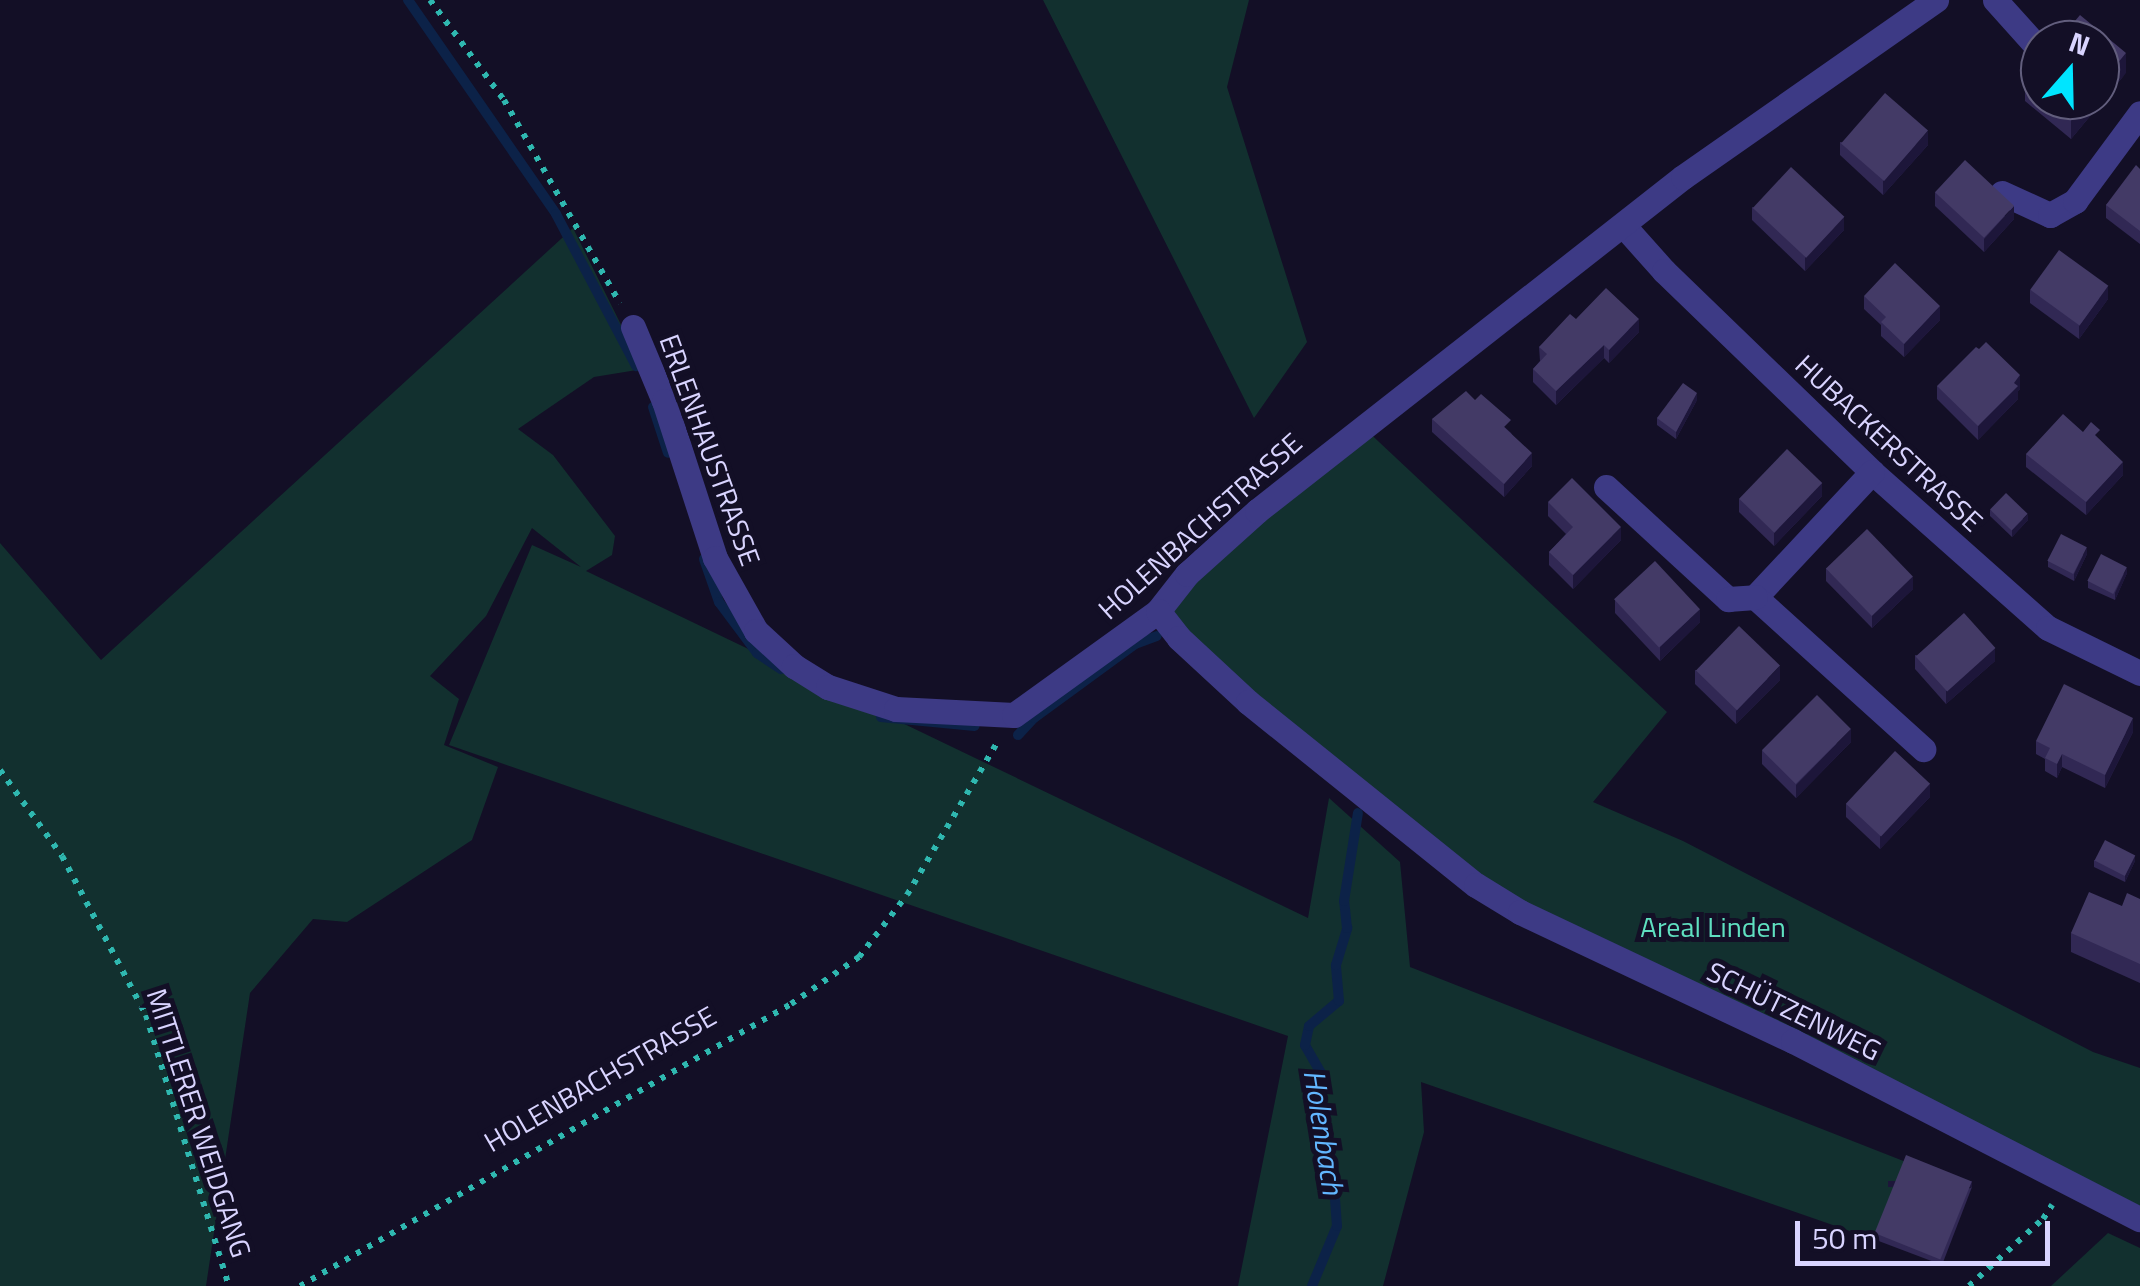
<!DOCTYPE html>
<html>
<head>
<meta charset="utf-8">
<style>
	body { margin:0 }
	#map { position:relative; width:2140px; height:1286px; overflow:hidden; background:#130f26; font-family:"Titillium Web",sans-serif }
	div>[style] { position:absolute }
	[style*='--x'] { left:calc(var(--x)*1px); top:calc(var(--y)*1px); width:calc(var(--w)*1px); rotate:calc(var(--a)*1deg) }
	.green>* { inset:0; background:#12302f }
	.stream>* { height:10px; margin:-5px; padding:0 5px; transform-origin:5px; border-radius:5px; background:#0c2248 }
	.path>* { height:6px; margin-top:-3px; transform-origin:0; background:repeating-linear-gradient(90deg,#2fb8b0 0 5px,transparent 0 13px) }
	.minor>* { height:25px; margin:-12.5px; padding:0 12.5px; transform-origin:12.5px; border-radius:12.5px; background:#3d3a85 }
	.wall>* { inset:0; background:#312854 }
	.shaded-wall>* { inset:0; background:#1d163a; transform-origin:0 0 }
	.building>* { inset:0; background:#433a66; transform-origin:0 0 }
	span { translate:-50% -50%; white-space:nowrap; text-align:center; line-height:1.15; -webkit-text-stroke:10px #130f26; paint-order:stroke }
	.street-label { font-size:28px; color:#d9d4ff }
	.park-label { font-size:28px; color:#5fe0c0 }
	.water-label { font-size:30px; color:#62b6ff; font-style:italic }
	.north { position:absolute; left:2020px; top:20px; width:100px; height:100px; box-sizing:border-box; background:#130f26; border:2px solid #625e7d; border-radius:50%; rotate:20deg; font-size:28px; font-weight:700; line-height:40px; text-align:center; color:#d9d4ff }
	.north::after { content:''; display:block; margin:auto; width:35px; height:45px; background:#00e5ff; clip-path:polygon(50% 0,100% 100%,50% 72%,0 100%) }
	.scale { position:absolute; left:1795px; top:1221px; width:255px; height:45px; box-sizing:border-box; border:5px solid #d9d4ff; border-top:0; padding-left:12px; font-size:30px; line-height:35px; white-space:nowrap; color:#d9d4ff; -webkit-text-stroke:8px #130f26; paint-order:stroke }
</style>
</head>
<body>
<div id="map">
	<div class="green">
		<div style="clip-path:polygon(1043px 0,1249px 0,1227px 87px,1307px 342px,1254px 418px)"></div>
		<div style="clip-path:polygon(573px 228px,643px 369px,594px 377px,518px 429px,553px 455px,615px 536px,612px 555px,586px 571px,1308px 918px,1329px 798px,1400px 862px,1410px 967px,1906px 1162px,1876px 1240px,1421px 1082px,1424px 1132px,1383px 1286px,1238px 1286px,1288px 1036px,449px 745px,532px 545px,581px 567px,532px 528px,486px 616px,430px 676px,459px 699px,444px 745px,498px 767px,472px 840px,347px 922px,313px 919px,250px 993px,206px 1286px,0 1286px,0 543px,101px 660px)"></div>
		<div style="clip-path:polygon(1362px 426px,1667px 712px,1593px 802px,1683px 841px,2093px 1052px,2140px 1068px,2140px 1212px,1476px 885px,1158px 611px)"></div>
		<div style="clip-path:polygon(2108px 1233px,2140px 1248px,2140px 1286px,2051px 1286px)"></div>
	</div>
	<div class="stream">
		<div style="--x:408;--y:0;--w:260;--a:55.3"></div>
		<div style="--x:556;--y:214;--w:172;--a:62.2"></div>
		<div style="--x:653;--y:407;--w:48;--a:71.9"></div>
		<div style="--x:704;--y:559;--w:46;--a:70.8"></div>
		<div style="--x:719;--y:602;--w:64;--a:53.3"></div>
		<div style="--x:757;--y:653;--w:29;--a:34"></div>
		<div style="--x:881;--y:717;--w:94;--a:5.5"></div>
		<div style="--x:1018;--y:735;--w:23;--a:-47"></div>
		<div style="--x:1034;--y:718;--w:125;--a:-36.2"></div>
		<div style="--x:1135;--y:644;--w:23;--a:-20"></div>
		<div style="--x:1312;--y:1286;--w:65;--a:-67.4"></div>
		<div style="--x:1337;--y:1226;--w:55;--a:-94.2"></div>
		<div style="--x:1333;--y:1171;--w:28;--a:-120"></div>
		<div style="--x:1319;--y:1147;--w:74;--a:-88.5"></div>
		<div style="--x:1321;--y:1073;--w:32;--a:-120"></div>
		<div style="--x:1305;--y:1045;--w:19;--a:-78"></div>
		<div style="--x:1309;--y:1026;--w:39;--a:-40"></div>
		<div style="--x:1339;--y:1001;--w:36;--a:-95"></div>
		<div style="--x:1336;--y:965;--w:39;--a:-73"></div>
		<div style="--x:1347;--y:928;--w:27;--a:-96"></div>
		<div style="--x:1344;--y:901;--w:89;--a:-81"></div>
	</div>
	<div class="path">
		<div style="--x:430;--y:0;--w:124;--a:53.5"></div>
		<div style="--x:504;--y:100;--w:234;--a:60.3"></div>
		<div style="--x:0;--y:770;--w:106;--a:54.2"></div>
		<div style="--x:62;--y:856;--w:180;--a:62.2"></div>
		<div style="--x:146;--y:1015;--w:283;--a:73"></div>
		<div style="--x:300;--y:1286;--w:566;--a:-29.87"></div>
		<div style="--x:791;--y:1004;--w:83;--a:-34.7"></div>
		<div style="--x:859;--y:957;--w:78;--a:-52.3"></div>
		<div style="--x:907;--y:895;--w:177;--a:-59.4"></div>
		<div style="--x:1969;--y:1286;--w:100;--a:-42.2"></div>
		<div style="--x:2043;--y:1219;--w:17;--a:-57"></div>
	</div>
	<div class="minor">
		<div style="--x:1995;--y:0;--w:67;--a:48"></div>
		<div style="--x:2002;--y:193;--w:53;--a:24.6"></div>
		<div style="--x:2050;--y:215;--w:29;--a:-29"></div>
		<div style="--x:2075;--y:201;--w:109;--a:-53.5"></div>
		<div style="--x:1623;--y:225;--w:62;--a:48.3"></div>
		<div style="--x:1664;--y:271;--w:289;--a:44"></div>
		<div style="--x:1872;--y:472;--w:235;--a:41.6"></div>
		<div style="--x:2048;--y:628;--w:102;--a:26.1"></div>
		<div style="--x:633;--y:327;--w:80;--a:67.3"></div>
		<div style="--x:664;--y:401;--w:165;--a:72"></div>
		<div style="--x:715;--y:558;--w:84;--a:60.7"></div>
		<div style="--x:756;--y:631;--w:52;--a:42.6"></div>
		<div style="--x:794;--y:666;--w:40;--a:32"></div>
		<div style="--x:828;--y:687;--w:71;--a:17.9"></div>
		<div style="--x:896;--y:709;--w:118;--a:2.9"></div>
		<div style="--x:1014;--y:715;--w:178;--a:-35.8"></div>
		<div style="--x:1158;--y:611;--w:47;--a:-51.9"></div>
		<div style="--x:1187;--y:574;--w:94;--a:-42"></div>
		<div style="--x:1257;--y:511;--w:541;--a:-38.1"></div>
		<div style="--x:1683;--y:177;--w:309;--a:-35"></div>
		<div style="--x:1872;--y:472;--w:171;--a:133.1"></div>
		<div style="--x:1755;--y:597;--w:227;--a:42.1"></div>
		<div style="--x:1606;--y:487;--w:166;--a:42.6"></div>
		<div style="--x:1728;--y:599;--w:27;--a:-4"></div>
		<div style="--x:1158;--y:611;--w:34;--a:52"></div>
		<div style="--x:1179;--y:638;--w:94;--a:42.8"></div>
		<div style="--x:1248;--y:702;--w:292;--a:38.8"></div>
		<div style="--x:1476;--y:885;--w:52;--a:31.5"></div>
		<div style="--x:1520;--y:912;--w:302;--a:25.3"></div>
		<div style="--x:1793;--y:1041;--w:390;--a:27.2"></div>
	</div>
	<div class="wall">
		<div style="clip-path:polygon(2040px 63px,2040px 100px,2100px 100px,2126px 73px,2071px 139px,2025px 101px,2025px 82px)"></div>
		<div style="clip-path:polygon(1840px 142px,1928px 145px,1883px 195px,1840px 155px)"></div>
		<div style="clip-path:polygon(2140px 169px,2140px 244px,2106px 218px,2106px 205px)"></div>
		<div style="clip-path:polygon(1935px 192px,2014px 219px,1984px 252px,1935px 206px)"></div>
		<div style="clip-path:polygon(1752px 207px,1844px 230px,1805px 271px,1752px 220px)"></div>
		<div style="clip-path:polygon(2030px 290px,2108px 299px,2079px 339px,2030px 303px)"></div>
		<div style="clip-path:polygon(1864px 296px,1940px 320px,1904px 357px,1881px 336px,1881px 325px,1864px 309px)"></div>
		<div style="clip-path:polygon(1576px 319px,1639px 332px,1609px 363px,1604px 358px,1556px 405px,1533px 382px,1533px 369px,1540px 361px,1539px 347px)"></div>
		<div style="clip-path:polygon(1937px 386px,2020px 389px,2018px 391px,2018px 399px,1978px 440px,1937px 399px)"></div>
		<div style="clip-path:polygon(1475px 400px,1511px 433px,1532px 466px,1504px 497px,1432px 432px,1432px 419px)"></div>
		<div style="clip-path:polygon(1697px 400px,1676px 439px,1657px 425px,1657px 418px)"></div>
		<div style="clip-path:polygon(2083px 432px,2100px 440px,2123px 475px,2086px 515px,2026px 467px,2026px 454px)"></div>
		<div style="clip-path:polygon(1822px 496px,1774px 546px,1739px 512px,1739px 499px)"></div>
		<div style="clip-path:polygon(1548px 502px,1621px 540px,1573px 589px,1549px 565px,1549px 552px,1566px 534px,1548px 516px)"></div>
		<div style="clip-path:polygon(1990px 510px,2028px 520px,2012px 537px,1990px 516px)"></div>
		<div style="clip-path:polygon(2087px 554px,2074px 581px,2048px 567px,2048px 561px)"></div>
		<div style="clip-path:polygon(1826px 568px,1913px 589px,1872px 628px,1826px 581px)"></div>
		<div style="clip-path:polygon(2127px 573px,2115px 600px,2088px 588px,2088px 581px)"></div>
		<div style="clip-path:polygon(1615px 600px,1700px 622px,1660px 661px,1615px 613px)"></div>
		<div style="clip-path:polygon(1915px 655px,1995px 661px,1946px 704px,1915px 669px)"></div>
		<div style="clip-path:polygon(1695px 670px,1780px 680px,1736px 724px,1695px 684px)"></div>
		<div style="clip-path:polygon(2133px 732px,2105px 788px,2062px 767px,2057px 778px,2045px 771px,2045px 759px,2036px 754px,2036px 741px)"></div>
		<div style="clip-path:polygon(1851px 742px,1796px 798px,1762px 764px,1762px 751px)"></div>
		<div style="clip-path:polygon(1930px 797px,1880px 849px,1846px 817px,1846px 804px)"></div>
		<div style="clip-path:polygon(2094px 860px,2135px 861px,2125px 882px,2094px 867px)"></div>
		<div style="clip-path:polygon(2140px 899px,2140px 983px,2071px 952px,2071px 933px,2122px 906px)"></div>
		<div style="clip-path:polygon(1972px 1187px,1942px 1265px,1876px 1240px,1876px 1233px)"></div>
	</div>
	<div class="shaded-wall">
		<div style="clip-path:polygon(2126px 53px,2126px 73px,2071px 139px,2071px 120px,2088px 100px,2100px 100px,2100px 85px)"></div>
		<div style="clip-path:polygon(1928px 131px,1928px 145px,1883px 195px,1883px 181px)"></div>
		<div style="clip-path:polygon(2014px 206px,2014px 219px,1984px 252px,1984px 239px)"></div>
		<div style="clip-path:polygon(1844px 217px,1844px 230px,1805px 271px,1805px 258px)"></div>
		<div style="clip-path:polygon(2108px 286px,2108px 299px,2079px 339px,2079px 326px)"></div>
		<div style="clip-path:polygon(1940px 306px,1940px 320px,1904px 357px,1904px 344px)"></div>
		<div style="clip-path:polygon(1639px 319px,1639px 332px,1609px 363px,1609px 350px)"></div>
		<div style="clip-path:polygon(1604px 345px,1604px 358px,1556px 405px,1556px 391px)"></div>
		<div style="clip-path:polygon(2020px 375px,2020px 389px,2018px 391px,2018px 399px,1978px 440px,1978px 426px)"></div>
		<div style="clip-path:polygon(1697px 393px,1697px 400px,1676px 439px,1676px 432px)"></div>
		<div style="clip-path:polygon(1532px 453px,1532px 466px,1504px 497px,1504px 484px)"></div>
		<div style="clip-path:polygon(2123px 462px,2123px 475px,2086px 515px,2086px 502px)"></div>
		<div style="clip-path:polygon(1822px 483px,1822px 496px,1774px 546px,1774px 533px)"></div>
		<div style="clip-path:polygon(2028px 514px,2028px 520px,2012px 537px,2012px 530px)"></div>
		<div style="clip-path:polygon(1621px 527px,1621px 540px,1573px 589px,1573px 575px)"></div>
		<div style="clip-path:polygon(2087px 547px,2087px 554px,2074px 581px,2074px 574px)"></div>
		<div style="clip-path:polygon(2127px 567px,2127px 573px,2115px 600px,2115px 593px)"></div>
		<div style="clip-path:polygon(1913px 576px,1913px 589px,1872px 628px,1872px 615px)"></div>
		<div style="clip-path:polygon(1700px 609px,1700px 622px,1660px 661px,1660px 647px)"></div>
		<div style="clip-path:polygon(1995px 648px,1995px 661px,1946px 704px,1946px 691px)"></div>
		<div style="clip-path:polygon(1780px 666px,1780px 680px,1736px 724px,1736px 711px)"></div>
		<div style="clip-path:polygon(2133px 718px,2133px 732px,2105px 788px,2105px 775px)"></div>
		<div style="clip-path:polygon(1851px 729px,1851px 742px,1796px 798px,1796px 785px)"></div>
		<div style="clip-path:polygon(2062px 754px,2062px 767px,2057px 778px,2057px 764px)"></div>
		<div style="clip-path:polygon(1930px 784px,1930px 797px,1880px 849px,1880px 836px)"></div>
		<div style="clip-path:polygon(2135px 855px,2135px 861px,2125px 882px,2125px 875px)"></div>
		<div style="left:1972px;top:1181px;width:6px;height:84px;rotate:90deg"></div>
	</div>
	<div class="building">
		<div style="clip-path:polygon(2080px 15px,2126px 53px,2100px 85px,2100px 40px,2059px 40px)"></div>
		<div style="clip-path:polygon(2040px 63px,2040px 95px,2025px 82px)"></div>
		<div style="left:1885px;top:93px;width:57px;height:67px;rotate:41deg"></div>
		<div style="clip-path:polygon(2047px 100px,2088px 100px,2071px 120px)"></div>
		<div style="left:1965px;top:160px;width:67px;height:44px;rotate:43deg"></div>
		<div style="clip-path:polygon(2136px 165px,2140px 169px,2140px 231px,2106px 205px)"></div>
		<div style="left:1791px;top:167px;width:73px;height:56px;rotate:43deg"></div>
		<div style="left:2059px;top:250px;width:61px;height:49px;rotate:36deg"></div>
		<div style="clip-path:polygon(1895px 263px,1940px 306px,1904px 344px,1881px 322px,1886px 317px,1864px 296px)"></div>
		<div style="clip-path:polygon(1606px 288px,1639px 319px,1609px 350px,1604px 345px,1556px 391px,1533px 369px,1547px 354px,1539px 347px,1570px 314px,1576px 319px)"></div>
		<div style="clip-path:polygon(1986px 342px,2020px 375px,2014px 383px,2018px 386px,1978px 426px,1937px 386px,1976px 347px,1979px 349px)"></div>
		<div style="clip-path:polygon(1683px 383px,1697px 393px,1676px 432px,1657px 418px)"></div>
		<div style="clip-path:polygon(1466px 391px,1475px 400px,1481px 394px,1511px 420px,1504px 427px,1532px 453px,1504px 484px,1432px 419px)"></div>
		<div style="clip-path:polygon(2063px 414px,2083px 432px,2091px 422px,2100px 430px,2095px 435px,2123px 462px,2086px 502px,2026px 454px)"></div>
		<div style="left:1787px;top:449px;width:49px;height:69px;rotate:44deg"></div>
		<div style="clip-path:polygon(1572px 478px,1621px 527px,1573px 575px,1549px 552px,1573px 527px,1548px 502px)"></div>
		<div style="left:2006px;top:493px;width:30px;height:23px;rotate:44deg"></div>
		<div style="left:1867px;top:529px;width:66px;height:57px;rotate:46deg"></div>
		<div style="left:2061px;top:534px;width:29px;height:30px;rotate:27deg"></div>
		<div style="left:2101px;top:554px;width:29px;height:30px;rotate:27deg"></div>
		<div style="left:1655px;top:561px;width:66px;height:56px;rotate:47deg"></div>
		<div style="left:1964px;top:613px;width:47px;height:65px;rotate:48deg"></div>
		<div style="left:1739px;top:626px;width:57px;height:62px;rotate:44deg"></div>
		<div style="clip-path:polygon(2064px 684px,2133px 718px,2105px 775px,2062px 754px,2057px 764px,2045px 758px,2050px 748px,2036px 741px)"></div>
		<div style="left:1817px;top:695px;width:48px;height:78px;rotate:45deg"></div>
		<div style="left:1895px;top:751px;width:48px;height:72px;rotate:43deg"></div>
		<div style="left:2105px;top:840px;width:34px;height:23px;rotate:27deg"></div>
		<div style="clip-path:polygon(2089px 892px,2122px 906px,2127px 893px,2140px 899px,2140px 964px,2071px 933px)"></div>
		<div style="left:1906px;top:1155px;width:71px;height:84px;rotate:22deg"></div>
	</div>
	<div class="street-label">
		<span style="left:1889px;top:443px;rotate:43deg">HUBACKERSTRASSE</span>
		<span style="left:710px;top:450px;rotate:70deg">ERLENHAUSTRASSE</span>
		<span style="left:1200px;top:526px;rotate:-42deg">HOLENBACHSTRASSE</span>
		<span style="left:1794px;top:1011px;rotate:26deg">SCHÜTZENWEG</span>
		<span style="left:600px;top:1079px;rotate:-30deg">HOLENBACHSTRASSE</span>
		<span style="left:199px;top:1123px;rotate:72deg">MITTLERER WEIDGANG</span>
	</div>
	<div class="park-label">
		<span style="left:1713px;top:927px">Areal Linden</span>
	</div>
	<div class="water-label">
		<span style="left:1324px;top:1132px;rotate:81deg">Holenbach</span>
	</div>
	<div class="north">N</div>
	<div class="scale">50 m</div>
</div>
</body>
</html>
